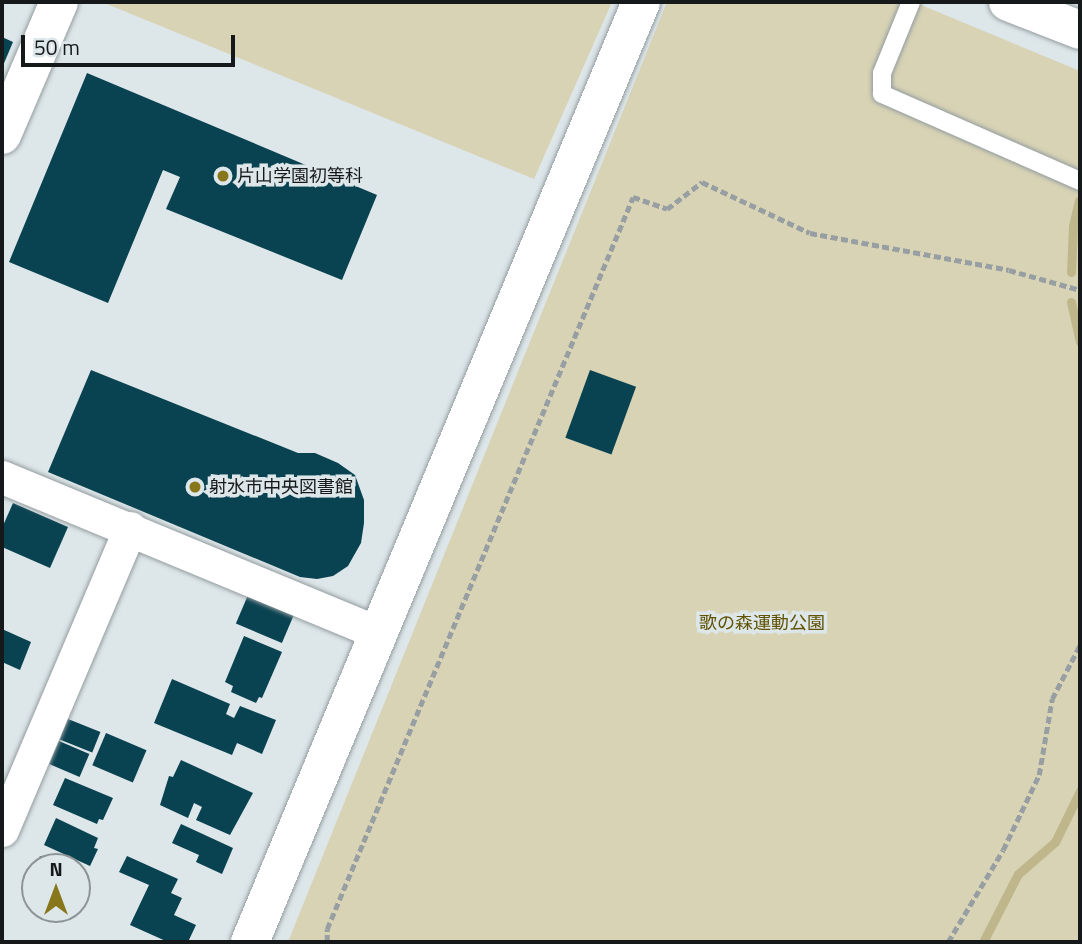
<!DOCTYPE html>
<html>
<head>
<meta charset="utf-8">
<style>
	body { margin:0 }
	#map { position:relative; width:1082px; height:944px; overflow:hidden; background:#dde6e9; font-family:"Titillium Web","Noto Sans JP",sans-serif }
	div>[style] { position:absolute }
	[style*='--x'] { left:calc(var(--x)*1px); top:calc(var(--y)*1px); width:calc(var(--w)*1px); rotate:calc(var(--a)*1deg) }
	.green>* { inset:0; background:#d8d3b5 }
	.stream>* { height:9px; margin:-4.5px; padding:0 4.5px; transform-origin:4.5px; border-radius:4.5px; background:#bfb78b }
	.building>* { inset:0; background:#094251; transform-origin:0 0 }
	.path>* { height:4.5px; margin-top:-2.25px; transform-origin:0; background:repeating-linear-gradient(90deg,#989fa2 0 7px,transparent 0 10.5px) }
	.roads { filter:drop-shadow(0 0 2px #939c9f) drop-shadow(0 0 2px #939c9f) }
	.service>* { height:18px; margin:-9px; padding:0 9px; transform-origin:9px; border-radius:9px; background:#fff }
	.minor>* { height:33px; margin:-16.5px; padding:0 16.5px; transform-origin:16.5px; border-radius:16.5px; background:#fff }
	.tertiary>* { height:38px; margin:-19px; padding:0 19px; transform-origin:19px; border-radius:19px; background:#fff }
	.dots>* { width:19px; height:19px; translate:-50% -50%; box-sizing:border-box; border:4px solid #dde6e9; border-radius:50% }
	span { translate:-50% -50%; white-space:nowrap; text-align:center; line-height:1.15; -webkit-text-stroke:7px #dde6e9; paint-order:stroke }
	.poi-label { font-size:18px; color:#15191a }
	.left { translate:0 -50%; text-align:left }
	.park-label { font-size:18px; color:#615303 }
	.frame { position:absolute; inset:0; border:4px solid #15191a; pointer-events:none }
	.north { position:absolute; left:21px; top:853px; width:70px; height:70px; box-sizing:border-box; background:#dde6e9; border:2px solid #8d9496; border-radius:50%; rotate:0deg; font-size:19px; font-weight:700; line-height:28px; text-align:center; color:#15191a }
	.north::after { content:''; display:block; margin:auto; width:24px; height:32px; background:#87761a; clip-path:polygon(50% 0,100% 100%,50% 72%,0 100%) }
	.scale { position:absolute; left:21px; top:35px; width:214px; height:32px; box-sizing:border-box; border:4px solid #15191a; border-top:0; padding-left:9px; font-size:21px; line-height:24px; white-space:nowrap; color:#15191a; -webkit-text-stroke:5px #dde6e9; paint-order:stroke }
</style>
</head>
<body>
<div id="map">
	<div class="green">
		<div style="clip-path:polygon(102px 2px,612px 2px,534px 179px)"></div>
		<div style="clip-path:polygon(667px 2px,914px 2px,1080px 71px,1080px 942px,288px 942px)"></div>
	</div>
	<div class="stream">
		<div style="--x:1071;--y:272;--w:46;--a:-87.5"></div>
		<div style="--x:1073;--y:226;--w:26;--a:-77"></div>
		<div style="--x:1071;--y:302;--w:41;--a:77.3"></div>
		<div style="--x:983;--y:942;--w:76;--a:-62.8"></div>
		<div style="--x:1018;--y:874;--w:49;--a:-40.9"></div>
		<div style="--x:1055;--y:842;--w:57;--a:-63.9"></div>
	</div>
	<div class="building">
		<div style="clip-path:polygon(2px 37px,13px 42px,2px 68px)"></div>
		<div style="clip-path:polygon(87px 73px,377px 195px,342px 280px,166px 209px,180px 177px,163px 170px,108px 303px,9px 262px)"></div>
		<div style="clip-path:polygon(91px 370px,298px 453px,315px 453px,338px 463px,355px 475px,364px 500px,364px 523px,361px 543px,348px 566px,333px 576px,317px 579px,300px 577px,48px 472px)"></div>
		<div style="left:590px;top:370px;width:49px;height:72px;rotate:20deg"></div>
		<div style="clip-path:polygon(13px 503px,68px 527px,50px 568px,2px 547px,2px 528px)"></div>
		<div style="left:248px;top:595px;width:50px;height:31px;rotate:23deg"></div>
		<div style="clip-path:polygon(2px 629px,31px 642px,20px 670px,2px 662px)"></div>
		<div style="clip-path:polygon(244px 636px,282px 652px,262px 698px,259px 697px,256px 703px,231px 692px,233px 686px,225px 682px)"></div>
		<div style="clip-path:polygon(172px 679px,230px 704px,226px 714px,234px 718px,240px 706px,276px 720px,262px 754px,237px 743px,232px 755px,154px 723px)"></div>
		<div style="left:68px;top:719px;width:35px;height:22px;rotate:22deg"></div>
		<div style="left:106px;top:733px;width:44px;height:35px;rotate:23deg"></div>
		<div style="left:59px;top:741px;width:33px;height:25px;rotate:23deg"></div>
		<div style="clip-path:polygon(181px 760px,253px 793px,230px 835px,196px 820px,202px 807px,194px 803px,188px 818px,160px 805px,169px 776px,173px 777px)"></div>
		<div style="clip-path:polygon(65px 778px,113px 798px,103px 820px,99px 819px,97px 824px,53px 805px)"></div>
		<div style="clip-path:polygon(56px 818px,98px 838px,94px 848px,98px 849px,90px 866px,44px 845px)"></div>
		<div style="clip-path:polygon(181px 824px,233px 848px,222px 874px,196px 862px,199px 855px,172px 843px)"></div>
		<div style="clip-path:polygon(40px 856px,63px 867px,35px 867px,35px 886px,27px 882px)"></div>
		<div style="clip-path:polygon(127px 856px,178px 879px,171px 893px,182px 898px,174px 915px,196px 925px,188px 942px,168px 942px,130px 925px,149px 885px,119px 872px)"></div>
	</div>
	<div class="path">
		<div style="--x:327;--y:942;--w:13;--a:-90"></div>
		<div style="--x:327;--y:929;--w:793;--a:-67.31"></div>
		<div style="--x:633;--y:197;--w:36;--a:19"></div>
		<div style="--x:667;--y:209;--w:44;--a:-37.6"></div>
		<div style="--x:702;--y:182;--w:119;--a:25.3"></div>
		<div style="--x:810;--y:233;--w:202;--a:10.5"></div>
		<div style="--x:1009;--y:270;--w:74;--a:15.7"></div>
		<div style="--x:948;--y:942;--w:107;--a:-59.1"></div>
		<div style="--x:1003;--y:850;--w:83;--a:-64.4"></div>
		<div style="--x:1039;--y:775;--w:77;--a:-80.3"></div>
		<div style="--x:1052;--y:699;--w:61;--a:-62.6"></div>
	</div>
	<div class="roads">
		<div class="service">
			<div style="--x:911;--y:2;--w:77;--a:112.2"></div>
			<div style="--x:882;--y:73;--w:21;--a:90"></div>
			<div style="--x:882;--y:94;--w:216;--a:23.7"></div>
		</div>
		<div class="minor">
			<div style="--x:2;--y:477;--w:407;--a:22.5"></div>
			<div style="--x:2;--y:830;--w:328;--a:-67"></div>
		</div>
		<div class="tertiary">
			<div style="--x:1008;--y:2;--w:77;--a:21.3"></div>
			<div style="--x:2;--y:135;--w:145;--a:-66.8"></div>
			<div style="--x:250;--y:942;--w:1018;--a:-67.41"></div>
		</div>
	</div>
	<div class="dots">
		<div style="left:223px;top:176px;background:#87761a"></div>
		<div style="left:195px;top:487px;background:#87761a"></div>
	</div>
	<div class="poi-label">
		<span class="left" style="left:237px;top:176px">片山学園初等科</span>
		<span class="left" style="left:209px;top:487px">射水市中央図書館</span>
	</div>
	<div class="park-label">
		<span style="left:762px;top:623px">歌の森運動公園</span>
	</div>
	<div class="frame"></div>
	<div class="north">N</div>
	<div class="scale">50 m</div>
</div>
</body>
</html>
